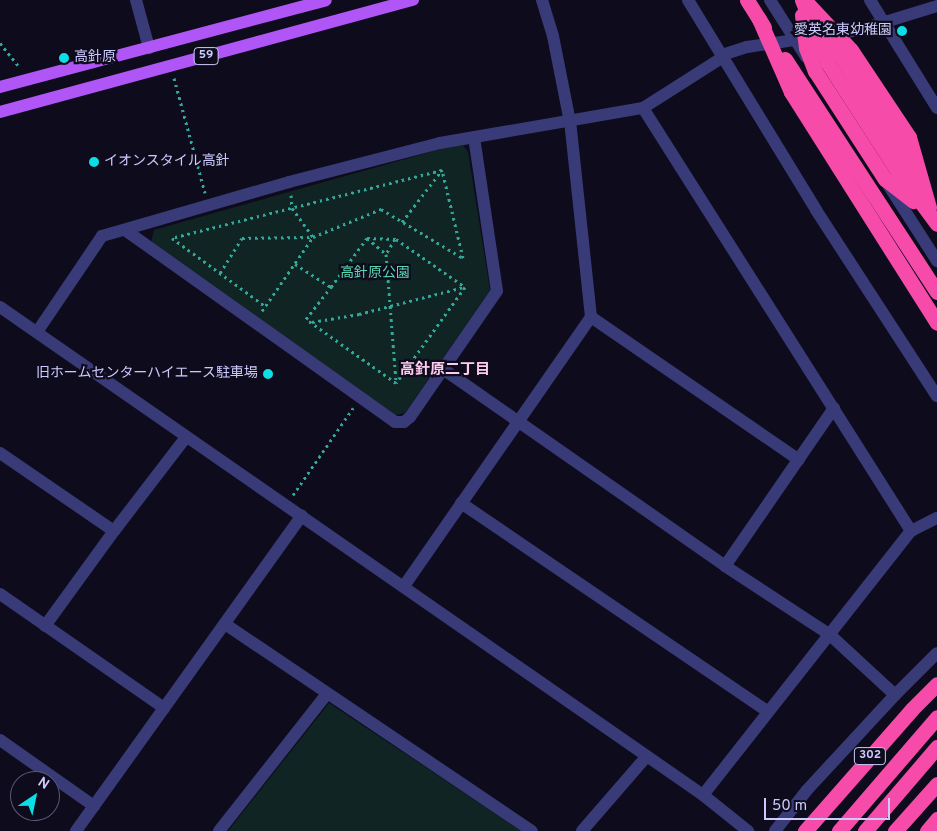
<!DOCTYPE html>
<html>
<head>
<meta charset="utf-8">
<style>
	body { margin:0 }
	#map { position:relative; width:937px; height:831px; overflow:hidden; background:#0e0c1c; font-family:Overpass,"Noto Sans JP",sans-serif }
	div>[style] { position:absolute }
	[style*='--x'] { left:calc(var(--x)*1px); top:calc(var(--y)*1px); width:calc(var(--w)*1px); rotate:calc(var(--a)*1deg) }
	.green>* { inset:0; background:#102523 }
	.path>* { height:3px; margin-top:-1.5px; transform-origin:0; background:repeating-linear-gradient(90deg,#33a799 0 2.5px,transparent 0 6.5px) }
	.minor>* { height:12px; margin:-6px; padding:0 6px; transform-origin:6px; border-radius:6px; background:#393b78 }
	.major>* { height:12px; margin:-6px; padding:0 6px; transform-origin:6px; border-radius:6px; background:#b056f6 }
	.highway>* { height:15px; margin:-7.5px; padding:0 7.5px; transform-origin:7.5px; border-radius:7.5px; background:#f64ba8 }
	.dots>* { width:14px; height:14px; translate:-50% -50%; box-sizing:border-box; border:2px solid #0e0c1c; border-radius:50% }
	span { translate:-50% -50%; white-space:nowrap; text-align:center; line-height:1.15; -webkit-text-stroke:4.5px #0e0c1c; paint-order:stroke }
	.shield-label span { padding:1px 4px; background:#0e0c1c; border:1px solid; border-radius:4px; -webkit-text-stroke-width:0 }
	.shield-label { font-size:12px; color:#cccafc; font-weight:700 }
	.poi-label { font-size:14px; color:#cccafc }
	.right { translate:-100% -50%; text-align:right }
	.left { translate:0 -50%; text-align:left }
	.park-label { font-size:14px; color:#5bd7b0 }
	.neighbourhood-label { font-size:15px; color:#fccbee; font-weight:700 }
	.north { position:absolute; left:10px; top:771px; width:50px; height:50px; box-sizing:border-box; background:#0e0c1c; border:1px solid #5a5876; border-radius:50%; rotate:34deg; font-size:14px; font-weight:700; line-height:20px; text-align:center; color:#cccafc }
	.north::after { content:''; display:block; margin:auto; width:18px; height:22px; background:#0cdee6; clip-path:polygon(50% 0,100% 100%,50% 72%,0 100%) }
	.scale { position:absolute; left:764px; top:798px; width:126px; height:22px; box-sizing:border-box; border:2px solid #cccafc; border-top:0; padding-left:6px; font-size:15px; line-height:18px; white-space:nowrap; color:#cccafc; -webkit-text-stroke:4px #0e0c1c; paint-order:stroke }
</style>
</head>
<body>
<div id="map">
	<div class="green">
		<div style="clip-path:polygon(463px 145px,468px 152px,490px 290px,405px 413px,396px 415px,151px 243px,154px 230px,441px 149px)"></div>
		<div style="clip-path:polygon(329px 703px,521px 831px,228px 831px)"></div>
	</div>
	<div class="path">
		<div style="--x:0;--y:43;--w:32;--a:51"></div>
		<div style="--x:174;--y:78;--w:119;--a:74.9"></div>
		<div style="--x:291;--y:195;--w:13;--a:86"></div>
		<div style="--x:292;--y:208;--w:36;--a:54"></div>
		<div style="--x:402;--y:222;--w:66;--a:-52.4"></div>
		<div style="--x:367;--y:238;--w:25;--a:40"></div>
		<div style="--x:395;--y:239;--w:17;--a:121"></div>
		<div style="--x:386;--y:254;--w:128;--a:85.5"></div>
		<div style="--x:295;--y:264;--w:43;--a:32.6"></div>
		<div style="--x:331;--y:287;--w:61;--a:-53.7"></div>
		<div style="--x:367;--y:238;--w:29;--a:2"></div>
		<div style="--x:396;--y:239;--w:84;--a:34.8"></div>
		<div style="--x:465;--y:287;--w:118;--a:125.7"></div>
		<div style="--x:396;--y:383;--w:110;--a:-144.6"></div>
		<div style="--x:306;--y:319;--w:41;--a:-52"></div>
		<div style="--x:220;--y:273;--w:41;--a:-57.8"></div>
		<div style="--x:242;--y:238;--w:71;--a:-0.8"></div>
		<div style="--x:262;--y:311;--w:90;--a:-55.4"></div>
		<div style="--x:313;--y:237;--w:74;--a:-22.4"></div>
		<div style="--x:381;--y:209;--w:96;--a:30.9"></div>
		<div style="--x:463;--y:258;--w:90;--a:-103.4"></div>
		<div style="--x:442;--y:170;--w:278;--a:165.9"></div>
		<div style="--x:172;--y:238;--w:115;--a:36.2"></div>
		<div style="--x:312;--y:322;--w:48;--a:-9.7"></div>
		<div style="--x:359;--y:314;--w:108;--a:-14.4"></div>
		<div style="--x:293;--y:495;--w:106;--a:-55.4"></div>
	</div>
	<div class="minor">
		<div style="--x:136;--y:0;--w:50;--a:74.8"></div>
		<div style="--x:688;--y:0;--w:246;--a:58.6"></div>
		<div style="--x:816;--y:210;--w:222;--a:57"></div>
		<div style="--x:770;--y:0;--w:67;--a:57.7"></div>
		<div style="--x:870;--y:0;--w:127;--a:58.2"></div>
		<div style="--x:830;--y:35;--w:29;--a:-10"></div>
		<div style="--x:859;--y:30;--w:82;--a:-17.1"></div>
		<div style="--x:722;--y:55;--w:26;--a:-18"></div>
		<div style="--x:747;--y:47;--w:56;--a:-8.3"></div>
		<div style="--x:643;--y:108;--w:501;--a:57.64"></div>
		<div style="--x:887;--y:183;--w:93;--a:57.3"></div>
		<div style="--x:125;--y:230;--w:331;--a:35.4"></div>
		<div style="--x:395;--y:422;--w:9;--a:0"></div>
		<div style="--x:404;--y:422;--w:8;--a:-40"></div>
		<div style="--x:410;--y:417;--w:153;--a:-55.4"></div>
		<div style="--x:497;--y:291;--w:155;--a:-98.5"></div>
		<div style="--x:0;--y:307;--w:856;--a:34.77"></div>
		<div style="--x:703;--y:795;--w:58;--a:38.7"></div>
		<div style="--x:591;--y:317;--w:252;--a:34.5"></div>
		<div style="--x:37;--y:332;--w:116;--a:-55.9"></div>
		<div style="--x:102;--y:236;--w:195;--a:-16.1"></div>
		<div style="--x:289;--y:182;--w:156;--a:-14.5"></div>
		<div style="--x:440;--y:143;--w:206;--a:-9.8"></div>
		<div style="--x:643;--y:108;--w:95;--a:-32.5"></div>
		<div style="--x:443;--y:369;--w:344;--a:34.9"></div>
		<div style="--x:725;--y:566;--w:124;--a:33.2"></div>
		<div style="--x:829;--y:634;--w:90;--a:42.7"></div>
		<div style="--x:0;--y:453;--w:138;--a:34.4"></div>
		<div style="--x:461;--y:503;--w:371;--a:34.2"></div>
		<div style="--x:725;--y:566;--w:192;--a:-55.4"></div>
		<div style="--x:404;--y:586;--w:328;--a:-55.2"></div>
		<div style="--x:591;--y:317;--w:196;--a:-96.1"></div>
		<div style="--x:570;--y:122;--w:88;--a:-101.2"></div>
		<div style="--x:553;--y:36;--w:38;--a:-107"></div>
		<div style="--x:0;--y:594;--w:200;--a:34.8"></div>
		<div style="--x:225;--y:624;--w:370;--a:34"></div>
		<div style="--x:45;--y:626;--w:117;--a:-54"></div>
		<div style="--x:114;--y:531;--w:118;--a:-52.5"></div>
		<div style="--x:0;--y:740;--w:115;--a:35.1"></div>
		<div style="--x:703;--y:795;--w:336;--a:-51.8"></div>
		<div style="--x:911;--y:531;--w:29;--a:-27"></div>
		<div style="--x:76;--y:831;--w:388;--a:-54.4"></div>
		<div style="--x:219;--y:831;--w:174;--a:-51.8"></div>
		<div style="--x:582;--y:831;--w:99;--a:-49.1"></div>
		<div style="--x:775;--y:831;--w:52;--a:-52"></div>
		<div style="--x:807;--y:790;--w:129;--a:-47.2"></div>
		<div style="--x:895;--y:695;--w:59;--a:-45"></div>
	</div>
	<div class="major">
		<div style="--x:0;--y:87;--w:337;--a:-14.9"></div>
		<div style="--x:0;--y:112;--w:428;--a:-15.2"></div>
	</div>
	<div class="highway">
		<div style="--x:747;--y:0;--w:32;--a:58"></div>
		<div style="--x:802;--y:0;--w:67;--a:68"></div>
		<div style="--x:827;--y:62;--w:129;--a:57.1"></div>
		<div style="--x:897;--y:170;--w:67;--a:53.5"></div>
		<div style="--x:807;--y:3;--w:64;--a:46.9"></div>
		<div style="--x:851;--y:50;--w:105;--a:56.3"></div>
		<div style="--x:909;--y:137;--w:73;--a:74.1"></div>
		<div style="--x:802;--y:15;--w:33;--a:83"></div>
		<div style="--x:806;--y:48;--w:25;--a:69"></div>
		<div style="--x:815;--y:71;--w:129;--a:57.1"></div>
		<div style="--x:885;--y:179;--w:36;--a:38"></div>
		<div style="--x:759;--y:19;--w:80;--a:66.3"></div>
		<div style="--x:791;--y:92;--w:273;--a:57.7"></div>
		<div style="--x:829;--y:38;--w:132;--a:57.4"></div>
		<div style="--x:900;--y:149;--w:28;--a:64"></div>
		<div style="--x:785;--y:59;--w:278;--a:56.9"></div>
		<div style="--x:805;--y:831;--w:162;--a:-48.7"></div>
		<div style="--x:912;--y:709;--w:35;--a:-45"></div>
		<div style="--x:839;--y:831;--w:150;--a:-49.3"></div>
		<div style="--x:865;--y:831;--w:111;--a:-49.4"></div>
		<div style="--x:895;--y:831;--w:63;--a:-48.2"></div>
		<div style="--x:927;--y:831;--w:16;--a:-50"></div>
	</div>
	<div class="dots">
		<div style="left:902px;top:31px;background:#0cdee6"></div>
		<div style="left:64px;top:58px;background:#0cdee6"></div>
		<div style="left:94px;top:162px;background:#0cdee6"></div>
		<div style="left:268px;top:374px;background:#0cdee6"></div>
	</div>
	<div class="shield-label">
		<span style="left:206px;top:56px">59</span>
		<span style="left:870px;top:756px">302</span>
	</div>
	<div class="poi-label">
		<span class="right" style="left:892px;top:31px">愛英名東幼稚園</span>
		<span class="left" style="left:74px;top:58px">高針原</span>
		<span class="left" style="left:104px;top:162px">イオンスタイル高針</span>
		<span class="right" style="left:258px;top:374px">旧ホームセンターハイエース駐車場</span>
	</div>
	<div class="park-label">
		<span style="left:375px;top:274px">高針原公園</span>
	</div>
	<div class="neighbourhood-label">
		<span style="left:445px;top:371px">高針原二丁目</span>
	</div>
	<div class="north">N</div>
	<div class="scale">50 m</div>
</div>
</body>
</html>
